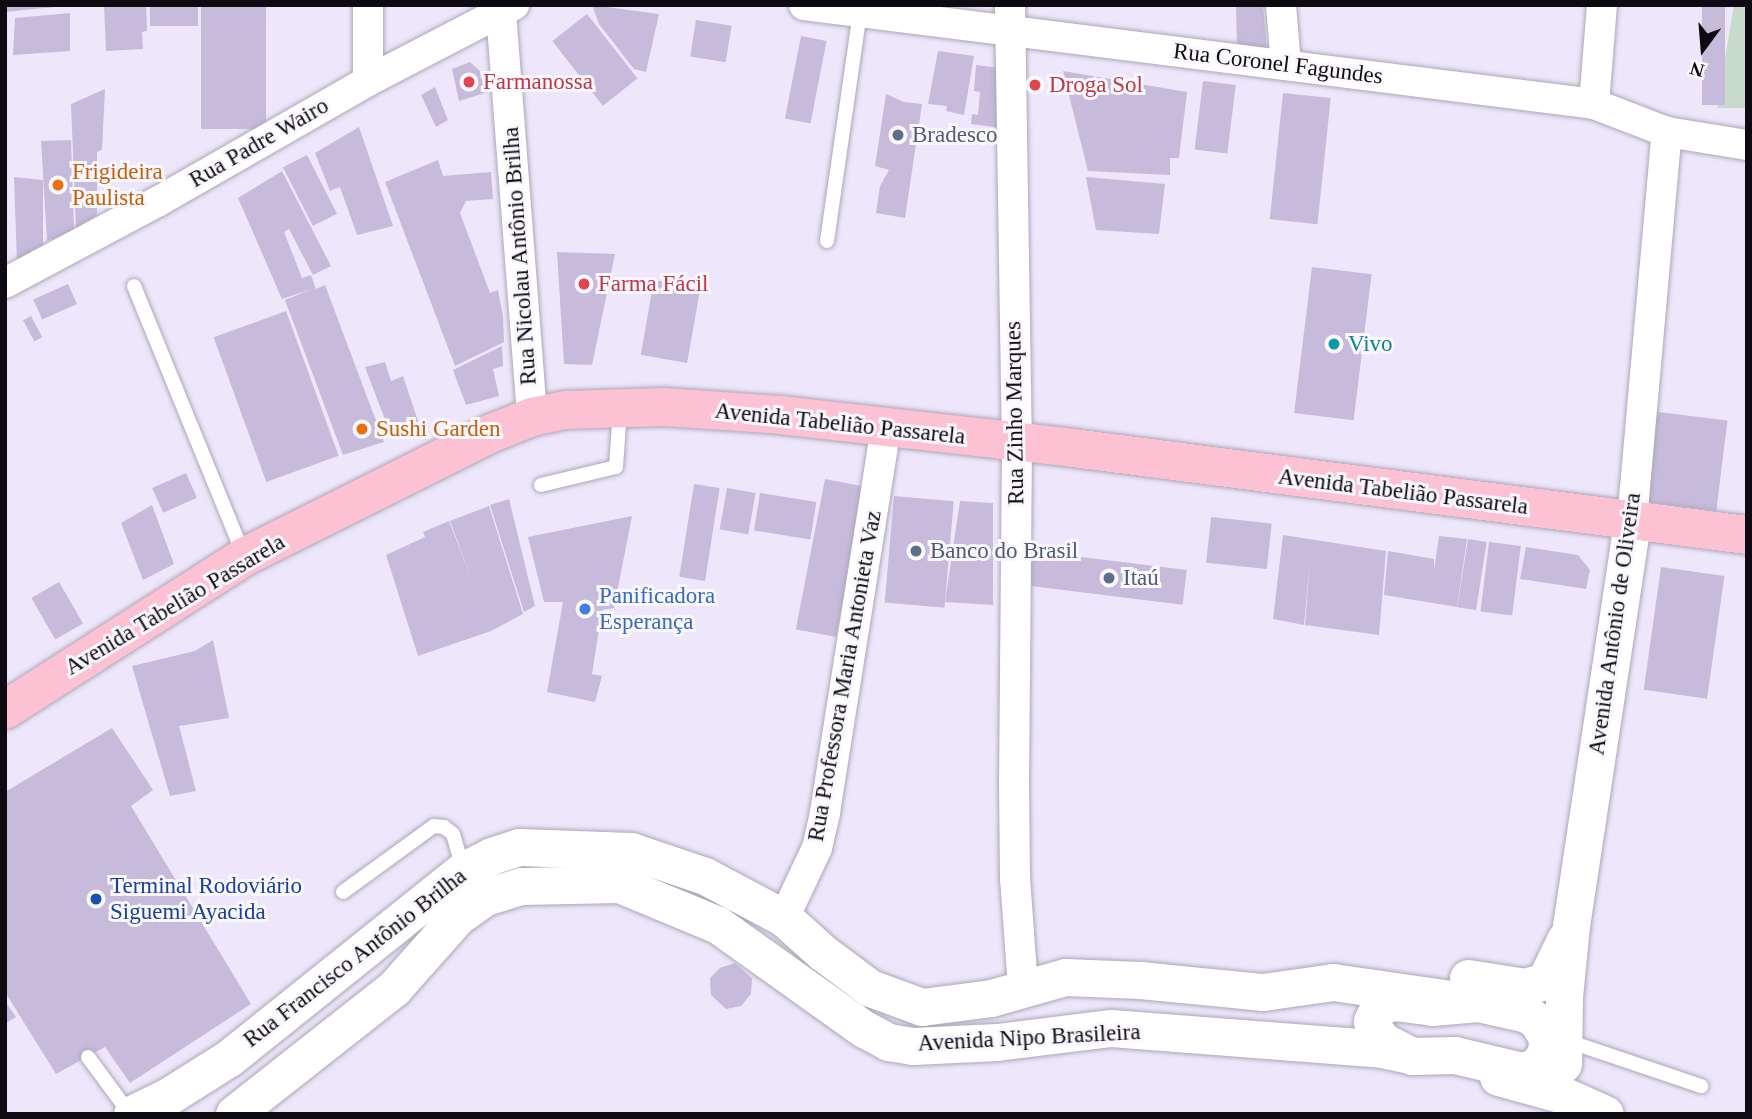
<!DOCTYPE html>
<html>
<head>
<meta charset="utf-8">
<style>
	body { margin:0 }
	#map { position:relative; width:1752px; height:1119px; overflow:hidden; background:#eee7fb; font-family:"Times New Roman",serif }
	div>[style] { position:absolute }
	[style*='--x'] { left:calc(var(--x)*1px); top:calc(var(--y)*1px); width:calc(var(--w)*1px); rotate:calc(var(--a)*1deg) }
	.green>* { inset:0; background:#c8dbca }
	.building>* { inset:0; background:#c6bbdb; transform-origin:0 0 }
	.roads { filter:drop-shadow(0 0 2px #aca6b8) drop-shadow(0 0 2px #aca6b8) }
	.service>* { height:14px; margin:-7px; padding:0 7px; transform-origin:7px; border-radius:7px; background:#fff }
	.minor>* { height:30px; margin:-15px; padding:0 15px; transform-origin:15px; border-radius:15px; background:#fff }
	.tertiary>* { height:37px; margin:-18.5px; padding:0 18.5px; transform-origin:18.5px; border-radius:18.5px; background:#fff }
	.primary>* { height:38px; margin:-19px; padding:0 19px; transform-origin:19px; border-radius:19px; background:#fcc1d2 }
	.dots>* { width:19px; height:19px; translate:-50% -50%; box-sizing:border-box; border:4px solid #faf7ff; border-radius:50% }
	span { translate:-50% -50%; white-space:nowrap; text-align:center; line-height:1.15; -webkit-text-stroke:6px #faf7ff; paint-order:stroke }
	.street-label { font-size:23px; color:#0d0b11 }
	.health-label { font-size:23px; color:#be3a42 }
	.left { translate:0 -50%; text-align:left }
	.service-label { font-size:23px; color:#4e5e75 }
	.food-label { font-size:23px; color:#c56008 }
	.culture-label { font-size:23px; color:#0d838f }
	.shop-label { font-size:23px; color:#366cbe }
	.transit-label { font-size:23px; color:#164399 }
	.frame { position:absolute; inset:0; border:7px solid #0d0b11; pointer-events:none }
	.north { position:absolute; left:1668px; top:14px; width:70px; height:70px; -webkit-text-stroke:5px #faf7ff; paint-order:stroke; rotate:196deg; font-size:19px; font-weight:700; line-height:28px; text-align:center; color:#0d0b11 }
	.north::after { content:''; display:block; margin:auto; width:24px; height:32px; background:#0d0b11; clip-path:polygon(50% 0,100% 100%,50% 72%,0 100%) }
</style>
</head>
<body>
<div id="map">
	<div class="green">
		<div style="clip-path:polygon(1734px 5px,1747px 5px,1747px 108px,1717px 108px)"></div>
	</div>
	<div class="building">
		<div style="clip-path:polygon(5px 5px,55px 5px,55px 7px,5px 12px)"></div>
		<div style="clip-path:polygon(104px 5px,146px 5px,147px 31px,142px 32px,143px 49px,106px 51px)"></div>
		<div style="left:150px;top:5px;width:48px;height:21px"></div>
		<div style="left:201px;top:5px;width:65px;height:124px"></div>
		<div style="clip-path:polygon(592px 5px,659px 14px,646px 72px,634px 69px,599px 24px)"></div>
		<div style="clip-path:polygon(1236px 5px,1263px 5px,1267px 52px,1237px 50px)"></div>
		<div style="left:1702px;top:5px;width:23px;height:100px"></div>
		<div style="clip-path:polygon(70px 13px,70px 51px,13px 55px,15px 18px)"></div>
		<div style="left:587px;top:14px;width:82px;height:44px;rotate:52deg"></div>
		<div style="left:696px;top:20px;width:36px;height:37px;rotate:9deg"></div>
		<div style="left:801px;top:36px;width:26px;height:84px;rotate:11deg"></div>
		<div style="clip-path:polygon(938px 51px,974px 56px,964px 115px,946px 111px,947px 106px,928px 104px)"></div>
		<div style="clip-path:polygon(470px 62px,480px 71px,485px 93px,459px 101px,452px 69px)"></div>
		<div style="clip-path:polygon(976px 65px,1002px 68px,1002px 128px,971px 124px,972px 114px,978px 115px,980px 92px,974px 91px)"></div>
		<div style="clip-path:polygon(1063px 71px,1187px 92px,1179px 158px,1170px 158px,1170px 175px,1088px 171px)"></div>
		<div style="left:1203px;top:81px;width:33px;height:69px;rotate:7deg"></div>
		<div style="clip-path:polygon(435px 87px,448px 120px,436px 127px,421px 95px)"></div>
		<div style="clip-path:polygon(105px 89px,102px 150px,97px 152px,97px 215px,76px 229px,71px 104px)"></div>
		<div style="left:1283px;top:93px;width:48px;height:127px;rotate:6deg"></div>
		<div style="clip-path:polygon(886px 94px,904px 102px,922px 104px,905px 218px,876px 213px,880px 186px,889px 170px,875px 166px)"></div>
		<div style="clip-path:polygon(359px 127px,393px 226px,357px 235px,340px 187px,330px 191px,315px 153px)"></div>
		<div style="clip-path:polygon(71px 140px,74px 230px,47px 241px,41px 141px)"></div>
		<div style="left:307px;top:155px;width:66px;height:27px;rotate:63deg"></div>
		<div style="clip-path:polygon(438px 160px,443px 176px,491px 172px,493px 199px,466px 201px,460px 213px,490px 293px,498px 290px,503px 316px,504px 342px,455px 366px,385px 182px)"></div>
		<div style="clip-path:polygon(282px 171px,331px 266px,313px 275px,289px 229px,284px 232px,302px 278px,311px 275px,316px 289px,325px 285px,384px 442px,343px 455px,285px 300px,312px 289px,282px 299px,238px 198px)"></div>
		<div style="clip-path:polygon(14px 177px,43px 180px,43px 250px,17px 263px)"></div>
		<div style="clip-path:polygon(1086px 177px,1165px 184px,1159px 234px,1096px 230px)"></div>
		<div style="clip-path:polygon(557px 252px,615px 254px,592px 365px,564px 364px)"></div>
		<div style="left:1312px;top:267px;width:60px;height:147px;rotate:7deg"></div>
		<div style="left:654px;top:280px;width:47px;height:76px;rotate:10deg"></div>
		<div style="left:68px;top:284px;width:22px;height:38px;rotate:66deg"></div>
		<div style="left:286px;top:311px;width:154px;height:77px;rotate:70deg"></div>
		<div style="left:31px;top:316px;width:24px;height:9px;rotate:62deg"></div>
		<div style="clip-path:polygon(502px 346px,503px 366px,493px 369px,499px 396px,466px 405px,453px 370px)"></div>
		<div style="clip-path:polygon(385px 362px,391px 381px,403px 376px,420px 427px,392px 438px,365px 367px)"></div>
		<div style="left:1650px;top:411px;width:78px;height:91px;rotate:7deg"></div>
		<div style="left:186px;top:473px;width:27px;height:37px;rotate:66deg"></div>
		<div style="left:825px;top:479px;width:41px;height:153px;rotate:11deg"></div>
		<div style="left:694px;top:484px;width:26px;height:94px;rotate:9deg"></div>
		<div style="left:727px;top:488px;width:29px;height:42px;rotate:10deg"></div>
		<div style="left:760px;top:493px;width:57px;height:38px;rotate:9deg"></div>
		<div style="left:894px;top:496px;width:60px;height:107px;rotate:5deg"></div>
		<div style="clip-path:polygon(509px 499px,535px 606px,524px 612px,490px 505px)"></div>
		<div style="clip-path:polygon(960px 501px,993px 503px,993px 605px,945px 602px)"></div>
		<div style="clip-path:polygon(152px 505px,174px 564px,143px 580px,121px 523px)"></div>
		<div style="clip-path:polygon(489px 506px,523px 614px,491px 631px,418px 656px,386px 555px,425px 537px,423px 532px,449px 521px,473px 583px,450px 521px)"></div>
		<div style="clip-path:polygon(632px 516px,614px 608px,602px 610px,592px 674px,602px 676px,595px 702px,547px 692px,563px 602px,544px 602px,528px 537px)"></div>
		<div style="left:1211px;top:517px;width:61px;height:46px;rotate:6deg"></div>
		<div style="clip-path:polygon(1283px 535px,1386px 551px,1379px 635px,1305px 625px,1310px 559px,1304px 625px,1273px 619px)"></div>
		<div style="clip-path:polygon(1439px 536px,1467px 539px,1457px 607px,1384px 595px,1388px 551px,1434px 559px,1434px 571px)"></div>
		<div style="left:1468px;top:539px;width:19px;height:69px;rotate:9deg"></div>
		<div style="left:1489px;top:542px;width:32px;height:70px;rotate:7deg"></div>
		<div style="clip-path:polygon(1526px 547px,1578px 555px,1590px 570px,1586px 589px,1520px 579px)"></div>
		<div style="left:1033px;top:551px;width:155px;height:35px;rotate:7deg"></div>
		<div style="left:1661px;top:567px;width:64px;height:124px;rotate:8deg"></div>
		<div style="left:59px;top:582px;width:48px;height:32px;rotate:60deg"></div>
		<div style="clip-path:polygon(213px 640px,229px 718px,179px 726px,196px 791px,170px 796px,132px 666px,195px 651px)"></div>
		<div style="clip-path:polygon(112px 728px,153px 790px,131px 806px,251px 1004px,130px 1083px,105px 1047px,56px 1074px,5px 992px,5px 792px)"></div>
		<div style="clip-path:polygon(735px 963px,752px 978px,751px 994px,741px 1006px,726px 1009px,711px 995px,710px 978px,720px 968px)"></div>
		<div style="clip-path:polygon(5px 1001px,16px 1017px,5px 1024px)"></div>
	</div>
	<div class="roads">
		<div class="service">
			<div style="--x:827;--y:241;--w:231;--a:-81.8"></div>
			<div style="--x:134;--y:286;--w:292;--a:67.8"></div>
			<div style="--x:541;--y:485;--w:77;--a:-13.5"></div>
			<div style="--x:616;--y:467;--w:57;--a:-86"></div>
			<div style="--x:343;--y:892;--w:112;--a:-36"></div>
			<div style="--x:434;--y:826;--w:10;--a:6"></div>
			<div style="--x:444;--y:827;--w:11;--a:38"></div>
			<div style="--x:453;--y:834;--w:35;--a:74"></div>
			<div style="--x:1565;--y:1040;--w:144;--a:18.7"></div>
			<div style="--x:88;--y:1057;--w:71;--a:53.6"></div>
		</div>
		<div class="minor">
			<div style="--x:368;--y:5;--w:76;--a:90"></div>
			<div style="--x:804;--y:5;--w:796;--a:7.14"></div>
			<div style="--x:1594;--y:104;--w:78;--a:21"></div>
			<div style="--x:1667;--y:132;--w:81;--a:9.2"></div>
			<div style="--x:1010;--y:5;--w:439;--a:89.1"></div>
			<div style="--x:1017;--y:444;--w:338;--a:90.5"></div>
			<div style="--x:1014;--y:782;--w:96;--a:89.4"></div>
			<div style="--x:1015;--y:878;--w:110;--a:85.8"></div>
			<div style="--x:1281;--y:5;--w:60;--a:85.2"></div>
			<div style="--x:501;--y:12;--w:406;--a:85.6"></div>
			<div style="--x:1594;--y:104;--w:99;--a:-85.4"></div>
			<div style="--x:5;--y:283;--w:172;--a:-28.1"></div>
			<div style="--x:157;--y:202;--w:243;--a:-29.8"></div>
			<div style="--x:368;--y:81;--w:165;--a:-27.5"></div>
			<div style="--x:1632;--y:521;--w:391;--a:-84.9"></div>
			<div style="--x:784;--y:918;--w:77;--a:-64.8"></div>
			<div style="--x:817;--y:848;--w:37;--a:-77"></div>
			<div style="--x:825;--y:812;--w:389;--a:-81"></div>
		</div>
		<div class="tertiary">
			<div style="--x:1468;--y:978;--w:58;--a:9"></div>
			<div style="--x:1525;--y:987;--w:21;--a:-17"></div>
			<div style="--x:1545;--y:981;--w:46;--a:-64"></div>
			<div style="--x:1563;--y:1064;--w:67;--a:-89.1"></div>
			<div style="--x:1564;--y:997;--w:71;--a:-84.4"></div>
			<div style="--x:1571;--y:926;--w:410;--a:-81.4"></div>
			<div style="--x:1498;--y:1077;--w:64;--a:15.3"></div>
			<div style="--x:1560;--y:1094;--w:49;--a:24"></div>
			<div style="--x:132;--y:1114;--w:39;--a:-26"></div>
			<div style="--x:167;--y:1097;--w:73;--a:-32.2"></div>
			<div style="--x:229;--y:1058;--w:301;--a:-38.7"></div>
			<div style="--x:464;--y:870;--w:30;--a:-27"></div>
			<div style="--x:491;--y:856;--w:29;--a:-18"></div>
			<div style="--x:519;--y:847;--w:112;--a:2"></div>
			<div style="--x:631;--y:851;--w:78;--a:18.7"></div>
			<div style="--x:705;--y:876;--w:89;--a:28"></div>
			<div style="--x:784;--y:918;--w:52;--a:41.9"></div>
			<div style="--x:823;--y:953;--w:59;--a:36.7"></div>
			<div style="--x:870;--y:988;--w:55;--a:20.1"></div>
			<div style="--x:922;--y:1007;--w:70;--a:-7.4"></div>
			<div style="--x:991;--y:998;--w:77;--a:-15.8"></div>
			<div style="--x:1065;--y:977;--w:75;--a:2.3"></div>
			<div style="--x:1140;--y:980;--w:124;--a:5.6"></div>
			<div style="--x:1263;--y:992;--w:71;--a:-8.1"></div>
			<div style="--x:1333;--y:982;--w:147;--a:8.2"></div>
			<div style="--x:1478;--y:1003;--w:50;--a:12.7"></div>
			<div style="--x:1527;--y:1014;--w:12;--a:35"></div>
			<div style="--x:1537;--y:1021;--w:19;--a:58"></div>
			<div style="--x:1547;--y:1037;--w:17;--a:93"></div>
			<div style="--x:1546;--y:1054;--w:17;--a:130"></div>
			<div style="--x:1535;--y:1067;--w:14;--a:163"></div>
			<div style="--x:1522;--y:1071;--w:69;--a:-166.6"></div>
			<div style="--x:1455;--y:1055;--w:43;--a:178.7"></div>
			<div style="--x:1412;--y:1056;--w:33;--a:-153"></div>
			<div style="--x:1383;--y:1041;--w:14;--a:-129"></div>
			<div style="--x:1374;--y:1030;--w:9;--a:-103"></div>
			<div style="--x:1372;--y:1021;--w:17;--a:-65"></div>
			<div style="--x:1379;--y:1006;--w:16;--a:-15"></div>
			<div style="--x:1394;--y:1002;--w:38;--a:7"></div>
			<div style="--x:1432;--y:1007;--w:46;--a:-5"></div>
			<div style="--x:234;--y:1114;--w:204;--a:-38.2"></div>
			<div style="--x:394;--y:988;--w:96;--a:-48.4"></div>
			<div style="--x:458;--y:916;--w:33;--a:-35"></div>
			<div style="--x:485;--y:897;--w:38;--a:-17"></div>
			<div style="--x:521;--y:886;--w:98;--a:-1.2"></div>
			<div style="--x:619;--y:884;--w:107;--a:22.5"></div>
			<div style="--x:718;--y:925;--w:179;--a:35.5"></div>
			<div style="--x:864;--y:1029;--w:27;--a:28"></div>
			<div style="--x:888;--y:1042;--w:25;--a:9"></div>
			<div style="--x:913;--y:1046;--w:84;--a:-2.7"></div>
			<div style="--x:997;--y:1042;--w:115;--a:-7"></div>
			<div style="--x:1111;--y:1028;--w:271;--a:4.4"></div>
			<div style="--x:1381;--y:1049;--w:24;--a:12"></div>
		</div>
		<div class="primary">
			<div style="--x:5;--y:710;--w:284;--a:-32.6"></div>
			<div style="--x:244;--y:557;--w:277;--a:-26.6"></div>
			<div style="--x:492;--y:433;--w:43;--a:-21.8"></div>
			<div style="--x:532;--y:417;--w:35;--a:-12"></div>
			<div style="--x:566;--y:410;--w:98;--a:-1.8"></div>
			<div style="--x:664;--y:407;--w:116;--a:3.9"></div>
			<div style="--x:780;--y:415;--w:295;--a:6.4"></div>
			<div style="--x:1073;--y:448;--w:680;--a:7.36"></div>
		</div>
	</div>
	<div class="dots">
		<div style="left:469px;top:82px;background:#e0444e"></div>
		<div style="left:1035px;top:85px;background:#e0444e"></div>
		<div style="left:898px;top:135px;background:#5c6f8a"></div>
		<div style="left:58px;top:185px;background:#e8710a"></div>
		<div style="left:584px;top:284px;background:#e0444e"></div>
		<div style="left:1334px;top:344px;background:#0f9aa8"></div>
		<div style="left:362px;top:429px;background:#e8710a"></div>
		<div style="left:916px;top:551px;background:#5c6f8a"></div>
		<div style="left:1109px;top:578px;background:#5c6f8a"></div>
		<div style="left:585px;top:609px;background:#3f7fe0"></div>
		<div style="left:96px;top:899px;background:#1a4fb4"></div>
	</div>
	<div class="street-label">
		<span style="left:1278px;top:64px;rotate:7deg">Rua Coronel Fagundes</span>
		<span style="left:259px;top:143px;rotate:-30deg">Rua Padre Wairo</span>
		<span style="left:520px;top:256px;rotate:-94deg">Rua Nicolau Antônio Brilha</span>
		<span style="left:1015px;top:413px;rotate:-91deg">Rua Zinho Marques</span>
		<span style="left:840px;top:424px;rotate:6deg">Avenida Tabelião Passarela</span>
		<span style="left:1403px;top:492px;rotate:7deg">Avenida Tabelião Passarela</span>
		<span style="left:175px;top:605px;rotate:-31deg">Avenida Tabelião Passarela</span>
		<span style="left:1615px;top:624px;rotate:-82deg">Avenida Antônio de Oliveira</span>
		<span style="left:845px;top:676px;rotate:-80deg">Rua Professora Maria Antonieta Vaz</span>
		<span style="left:355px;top:958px;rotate:-38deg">Rua Francisco Antônio Brilha</span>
		<span style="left:1029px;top:1038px;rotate:-3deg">Avenida Nipo Brasileira</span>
	</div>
	<div class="health-label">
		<span class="left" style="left:483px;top:82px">Farmanossa</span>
		<span class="left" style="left:1049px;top:85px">Droga Sol</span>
		<span class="left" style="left:598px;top:284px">Farma Fácil</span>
	</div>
	<div class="service-label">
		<span class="left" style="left:912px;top:135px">Bradesco</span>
		<span class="left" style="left:930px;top:551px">Banco do Brasil</span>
		<span class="left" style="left:1123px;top:578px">Itaú</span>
	</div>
	<div class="food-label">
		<span class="left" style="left:72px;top:185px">Frigideira<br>Paulista</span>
		<span class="left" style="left:376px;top:429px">Sushi Garden</span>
	</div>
	<div class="culture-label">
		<span class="left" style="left:1348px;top:344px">Vivo</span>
	</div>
	<div class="shop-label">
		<span class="left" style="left:599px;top:609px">Panificadora<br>Esperança</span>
	</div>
	<div class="transit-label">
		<span class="left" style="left:110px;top:899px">Terminal Rodoviário<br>Siguemi Ayacida</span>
	</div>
	<div class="frame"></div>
	<div class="north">N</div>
</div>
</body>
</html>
